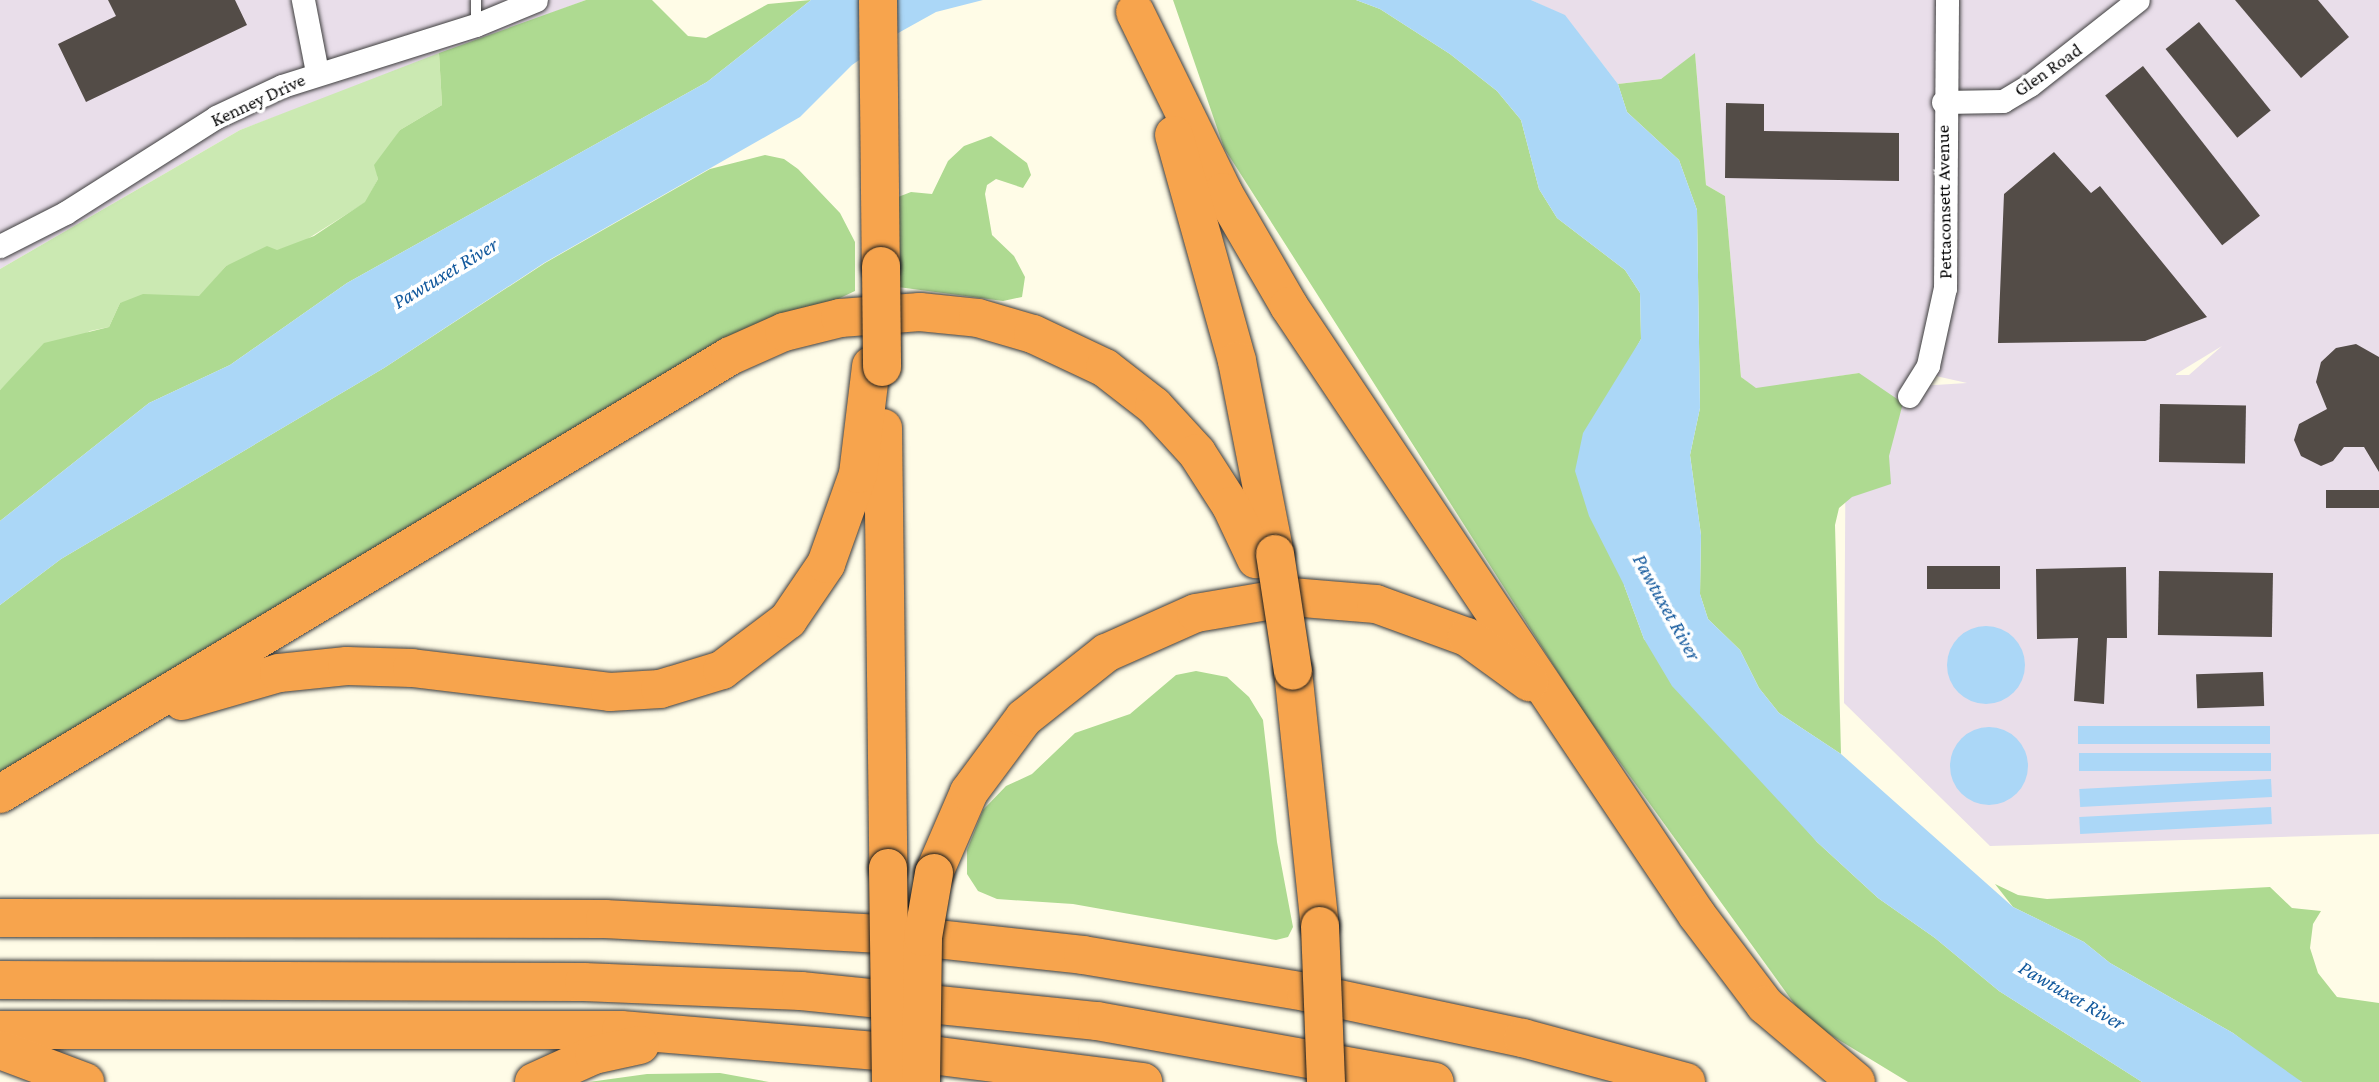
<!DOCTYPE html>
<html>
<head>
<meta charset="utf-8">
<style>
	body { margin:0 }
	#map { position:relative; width:2379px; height:1082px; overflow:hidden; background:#fffce7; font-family:"Crimson Pro",serif }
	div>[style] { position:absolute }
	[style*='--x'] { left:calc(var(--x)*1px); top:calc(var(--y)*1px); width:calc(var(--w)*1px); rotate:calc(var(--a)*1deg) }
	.industrial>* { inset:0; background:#e9deea }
	.green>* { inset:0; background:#cbe9b2 }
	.forest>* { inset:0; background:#aeda91 }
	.water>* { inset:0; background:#abd7f7; transform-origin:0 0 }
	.round { border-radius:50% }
	.building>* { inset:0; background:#534c47; transform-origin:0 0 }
	.roads { filter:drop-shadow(0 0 2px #3d3d3d) drop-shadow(0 0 2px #3d3d3d) }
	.lane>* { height:10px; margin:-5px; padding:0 5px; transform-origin:5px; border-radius:5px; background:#fff }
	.street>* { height:23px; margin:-11.5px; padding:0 11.5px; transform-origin:11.5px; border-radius:11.5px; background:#fff }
	.highway>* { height:38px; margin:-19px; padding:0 19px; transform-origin:19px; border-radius:19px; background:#f7a44d }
	.bridges { filter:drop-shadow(0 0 2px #1b1b1b) drop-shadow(0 0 2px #1b1b1b) }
	.highway-bridge>* { height:38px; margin:-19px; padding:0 19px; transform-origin:19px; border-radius:19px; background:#f7a44d }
	span { translate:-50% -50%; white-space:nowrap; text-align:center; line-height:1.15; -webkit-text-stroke:7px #fff; paint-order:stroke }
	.street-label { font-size:19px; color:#0a0a0a }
	.water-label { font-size:21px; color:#13599d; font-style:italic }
</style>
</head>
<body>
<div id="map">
	<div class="industrial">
		<div style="clip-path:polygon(0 0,586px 0,240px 130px,0 269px)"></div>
		<div style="clip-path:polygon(evenodd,1531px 0,2379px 0,2379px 834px,1990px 846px,1844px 703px,1846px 389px,1859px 373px,1756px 389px,1741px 377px,1725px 196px,1706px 185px,1695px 54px,1661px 79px,1618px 84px,1565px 16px,1531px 0,2222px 346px,2189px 375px,2176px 375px,2176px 374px,2222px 346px,1531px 0,1927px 374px,1967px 383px,1919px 386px,1927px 374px)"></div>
	</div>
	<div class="green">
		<div style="clip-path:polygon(439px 53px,442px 105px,400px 130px,376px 168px,378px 179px,366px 202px,301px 243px,226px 266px,200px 296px,120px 303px,109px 327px,90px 331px,20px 370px,0 390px,0 269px,240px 130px)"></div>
	</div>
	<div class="forest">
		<div style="clip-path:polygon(586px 0,652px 0,688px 36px,706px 38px,768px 4px,811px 0,707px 82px,347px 283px,230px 365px,149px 403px,0 521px,0 390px,44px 343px,109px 327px,120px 303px,143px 294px,199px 296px,226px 266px,267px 246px,277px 250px,314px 236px,365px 202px,378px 179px,374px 165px,400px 130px,442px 105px,439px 53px)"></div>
		<div style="clip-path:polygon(1173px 0,1356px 0,1380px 9px,1450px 54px,1497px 91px,1521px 120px,1539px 189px,1557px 218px,1625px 270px,1640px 293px,1641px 339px,1616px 385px,1624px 585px,1644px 639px,1817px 842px,1878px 898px,1935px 938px,1999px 991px,2142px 1082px,1908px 1082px,1806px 1020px,1582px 710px,1224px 148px)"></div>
		<div style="clip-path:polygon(1695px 53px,1706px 185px,1725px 196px,1741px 377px,1756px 388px,1859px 373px,1903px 403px,1889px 456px,1891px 484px,1852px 497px,1839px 508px,1835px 525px,1841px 754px,1779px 713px,1759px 688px,1740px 650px,1708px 619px,1700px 594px,1701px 535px,1690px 455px,1700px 408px,1697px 210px,1679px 160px,1627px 112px,1618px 84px,1661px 79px)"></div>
		<div style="clip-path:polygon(991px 136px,1027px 163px,1031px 175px,1023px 188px,996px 179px,987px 185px,985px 194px,992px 235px,1014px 256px,1025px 277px,1022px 297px,1003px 301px,898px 287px,898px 197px,911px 192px,932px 194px,948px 161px,964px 146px)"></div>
		<div style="clip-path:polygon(765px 155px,784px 159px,798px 169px,840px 213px,855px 242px,855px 291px,810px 312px,0 772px,0 605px,61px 559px,384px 368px,545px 263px,710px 169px)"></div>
		<div style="clip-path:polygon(1196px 671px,1227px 677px,1249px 697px,1263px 720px,1277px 842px,1293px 927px,1288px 937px,1276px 940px,1073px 904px,997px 899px,978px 891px,967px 874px,967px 850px,983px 810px,1006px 786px,1032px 774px,1075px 733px,1130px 714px,1176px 675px)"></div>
		<div style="clip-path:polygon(1995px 884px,2018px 895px,2047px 899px,2270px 887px,2292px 908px,2321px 911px,2313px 924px,2310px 948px,2318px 973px,2337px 997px,2379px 1003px,2379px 1082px,2302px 1082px,2290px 1076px,2233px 1033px,2110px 963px,2084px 942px,2013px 907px)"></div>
		<div style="clip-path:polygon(720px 1073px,769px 1082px,589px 1082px,647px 1074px)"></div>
	</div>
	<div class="water">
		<div style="clip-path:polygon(811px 0,983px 0,936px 12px,900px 32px,852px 65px,800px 117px,544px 263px,384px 368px,61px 559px,0 605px,0 521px,149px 403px,230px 365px,347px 283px,707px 82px)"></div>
		<div style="clip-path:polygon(1356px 0,1531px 0,1565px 15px,1618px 84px,1627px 112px,1679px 160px,1697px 210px,1700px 408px,1690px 455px,1701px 535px,1700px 594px,1708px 619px,1740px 650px,1759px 688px,1779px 713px,1841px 754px,2013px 907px,2084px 942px,2110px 963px,2233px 1033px,2302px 1082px,2142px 1082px,1999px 991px,1935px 938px,1878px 898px,1817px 842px,1672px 686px,1644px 639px,1624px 585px,1589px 516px,1575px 471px,1583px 433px,1641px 339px,1640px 293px,1625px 270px,1557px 218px,1539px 189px,1521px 120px,1497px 91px,1450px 54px,1380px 9px)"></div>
		<div class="round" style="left:1947px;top:626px;width:78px;height:78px"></div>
		<div style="left:2270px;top:726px;width:18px;height:192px;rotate:90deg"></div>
		<div class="round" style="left:1950px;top:727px;width:78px;height:78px"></div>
		<div style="left:2271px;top:753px;width:18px;height:192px;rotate:90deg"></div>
		<div style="left:2271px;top:779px;width:18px;height:192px;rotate:87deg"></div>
		<div style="left:2271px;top:807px;width:17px;height:192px;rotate:87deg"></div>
	</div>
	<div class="building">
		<div style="clip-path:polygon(108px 0,235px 0,247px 25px,86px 102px,58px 44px,116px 16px)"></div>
		<div style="clip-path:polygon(2235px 0,2318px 0,2349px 37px,2301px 78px)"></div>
		<div style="left:2199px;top:22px;width:114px;height:43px;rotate:51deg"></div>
		<div style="left:2143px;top:66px;width:190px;height:48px;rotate:52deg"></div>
		<div style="clip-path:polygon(1726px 103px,1764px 104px,1764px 131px,1899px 133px,1899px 181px,1725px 178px)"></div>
		<div style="clip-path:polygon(2054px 152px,2091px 193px,2100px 186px,2207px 317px,2145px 341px,1998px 343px,2004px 194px)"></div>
		<div style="clip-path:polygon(2356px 344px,2379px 357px,2379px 472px,2364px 447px,2344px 447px,2333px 461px,2321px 466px,2301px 456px,2294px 440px,2299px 424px,2327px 409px,2316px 382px,2321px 362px,2336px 348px)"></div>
		<div style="left:2160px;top:404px;width:86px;height:58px;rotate:1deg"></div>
		<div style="left:2326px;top:490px;width:53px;height:18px"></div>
		<div style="left:1927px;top:566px;width:73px;height:23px"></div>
		<div style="clip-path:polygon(2126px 567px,2127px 638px,2107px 638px,2104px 704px,2074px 701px,2078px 638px,2037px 639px,2036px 569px)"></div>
		<div style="left:2159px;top:571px;width:114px;height:64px;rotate:1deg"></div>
		<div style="left:2263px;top:672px;width:34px;height:67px;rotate:88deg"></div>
	</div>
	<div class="roads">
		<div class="lane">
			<div style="--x:476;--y:0;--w:25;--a:90"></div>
		</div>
		<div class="street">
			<div style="--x:303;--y:0;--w:73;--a:79"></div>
			<div style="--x:1943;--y:102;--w:60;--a:-1"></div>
			<div style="--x:2003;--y:101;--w:31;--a:-31"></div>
			<div style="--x:2030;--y:85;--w:137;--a:-38.2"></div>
			<div style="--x:0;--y:246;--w:73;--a:-26.9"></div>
			<div style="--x:65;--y:213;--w:179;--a:-32.4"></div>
			<div style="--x:216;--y:117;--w:73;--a:-25.2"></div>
			<div style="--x:282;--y:86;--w:203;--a:-17.5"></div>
			<div style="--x:476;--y:25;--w:65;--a:-22.6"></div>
			<div style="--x:1909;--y:396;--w:36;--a:-58"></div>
			<div style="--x:1928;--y:365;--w:79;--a:-77.6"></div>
			<div style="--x:1945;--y:288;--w:288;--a:-89.6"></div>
		</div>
		<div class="highway">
			<div style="--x:878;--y:0;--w:266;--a:89.4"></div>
			<div style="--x:1135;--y:12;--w:200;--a:63.9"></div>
			<div style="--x:1223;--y:192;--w:132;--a:59.9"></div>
			<div style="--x:1289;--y:306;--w:733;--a:56.18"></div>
			<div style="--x:1697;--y:915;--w:113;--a:52.9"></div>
			<div style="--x:1765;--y:1005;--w:119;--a:40.2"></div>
			<div style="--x:1174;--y:135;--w:235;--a:74.4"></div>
			<div style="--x:1237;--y:361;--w:197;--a:78.9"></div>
			<div style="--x:883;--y:428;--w:440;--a:89.3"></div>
			<div style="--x:1293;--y:671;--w:256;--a:84"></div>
			<div style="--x:182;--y:701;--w:101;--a:-16.1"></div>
			<div style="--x:279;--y:673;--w:68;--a:-5.9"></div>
			<div style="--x:347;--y:666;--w:65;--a:1.8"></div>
			<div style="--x:412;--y:668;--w:199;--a:6.9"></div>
			<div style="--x:610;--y:692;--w:50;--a:-3.4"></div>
			<div style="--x:660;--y:689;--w:65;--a:-17"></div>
			<div style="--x:722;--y:670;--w:83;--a:-37.1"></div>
			<div style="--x:788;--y:620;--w:68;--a:-55.8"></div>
			<div style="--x:826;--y:564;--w:96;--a:-70.4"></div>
			<div style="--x:858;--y:474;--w:109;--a:-83.1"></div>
			<div style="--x:0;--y:794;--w:851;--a:-30.96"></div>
			<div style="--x:730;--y:356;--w:59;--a:-24"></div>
			<div style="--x:784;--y:332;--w:58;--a:-14"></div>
			<div style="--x:840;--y:318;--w:80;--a:-4.3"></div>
			<div style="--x:920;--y:312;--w:58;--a:5.9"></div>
			<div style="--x:978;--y:318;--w:57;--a:16.2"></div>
			<div style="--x:1033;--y:334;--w:80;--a:25.3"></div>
			<div style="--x:1105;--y:368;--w:62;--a:37.8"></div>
			<div style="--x:1154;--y:406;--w:64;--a:47.5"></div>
			<div style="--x:1197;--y:453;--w:63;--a:57.3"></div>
			<div style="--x:1231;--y:506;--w:59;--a:64.7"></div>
			<div style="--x:934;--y:873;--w:88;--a:-66.6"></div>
			<div style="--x:969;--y:792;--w:92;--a:-53.4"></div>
			<div style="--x:1024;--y:718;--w:105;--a:-38.4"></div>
			<div style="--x:1106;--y:653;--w:98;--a:-24"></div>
			<div style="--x:1196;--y:613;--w:96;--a:-9.6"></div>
			<div style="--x:1291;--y:597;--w:85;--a:4.7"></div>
			<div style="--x:1376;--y:604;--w:97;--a:19.9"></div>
			<div style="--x:1467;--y:637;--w:77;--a:36"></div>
			<div style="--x:0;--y:918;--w:605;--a:0.09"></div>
			<div style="--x:605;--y:919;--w:295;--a:3.1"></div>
			<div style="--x:900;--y:935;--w:184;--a:6.2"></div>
			<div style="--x:1083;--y:955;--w:226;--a:9.4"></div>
			<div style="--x:1306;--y:992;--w:222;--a:12"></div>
			<div style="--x:1523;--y:1038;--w:169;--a:15.1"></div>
			<div style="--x:0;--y:980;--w:584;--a:0.2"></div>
			<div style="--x:584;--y:982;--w:217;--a:2.4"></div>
			<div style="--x:801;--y:991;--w:298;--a:5.8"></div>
			<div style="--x:1097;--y:1021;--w:343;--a:10.2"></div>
			<div style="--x:0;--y:1030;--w:621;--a:0"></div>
			<div style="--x:621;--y:1030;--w:319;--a:4.7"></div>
			<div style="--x:939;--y:1056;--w:206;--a:7.3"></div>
			<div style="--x:0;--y:1050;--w:91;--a:20.6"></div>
			<div style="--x:534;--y:1082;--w:66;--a:-24.2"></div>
			<div style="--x:594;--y:1055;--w:47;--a:-12.3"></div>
		</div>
	</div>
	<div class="bridges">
		<div class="highway-bridge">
			<div style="--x:881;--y:266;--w:101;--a:89.4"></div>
			<div style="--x:1275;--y:554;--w:118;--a:81.3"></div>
			<div style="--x:888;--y:868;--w:214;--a:89.2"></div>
			<div style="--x:1320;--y:926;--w:156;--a:87.8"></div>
			<div style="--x:921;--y:1082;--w:145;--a:-89.2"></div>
			<div style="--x:923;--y:937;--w:65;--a:-80.2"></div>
		</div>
	</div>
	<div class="street-label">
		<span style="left:2048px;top:70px;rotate:-35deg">Glen Road</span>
		<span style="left:258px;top:100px;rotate:-25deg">Kenney Drive</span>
		<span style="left:1944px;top:202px;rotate:-91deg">Pettaconsett Avenue</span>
	</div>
	<div class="water-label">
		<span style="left:445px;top:273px;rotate:-31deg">Pawtuxet River</span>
		<span style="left:1667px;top:607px;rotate:61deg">Pawtuxet River</span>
		<span style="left:2072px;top:995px;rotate:30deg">Pawtuxet River</span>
	</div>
</div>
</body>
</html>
